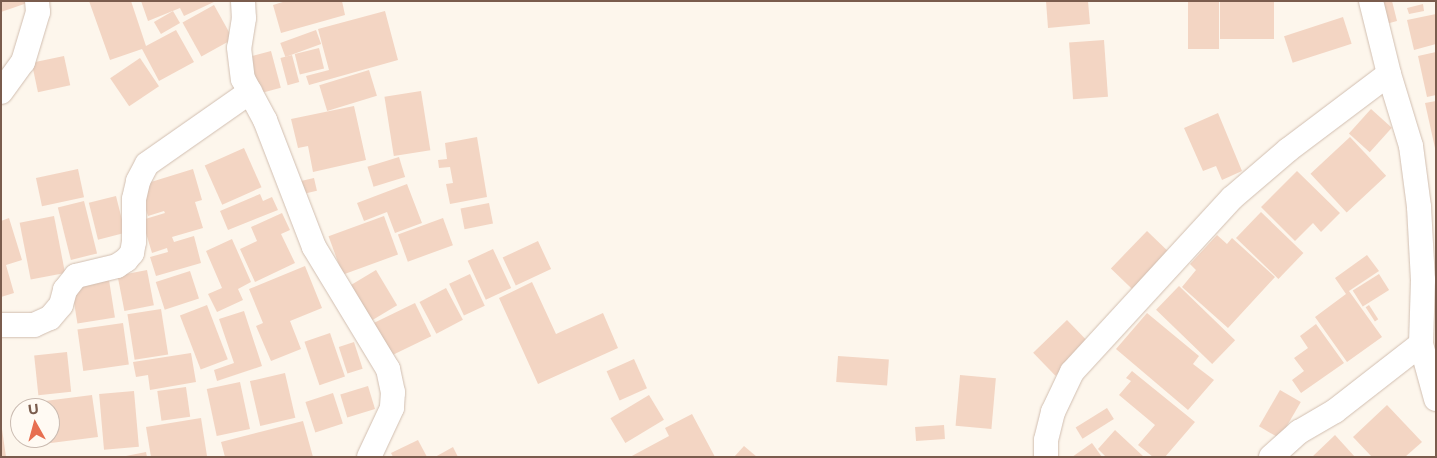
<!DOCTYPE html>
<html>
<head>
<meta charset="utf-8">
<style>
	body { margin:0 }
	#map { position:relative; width:1437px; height:458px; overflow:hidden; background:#fdf6ec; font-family:Montserrat,sans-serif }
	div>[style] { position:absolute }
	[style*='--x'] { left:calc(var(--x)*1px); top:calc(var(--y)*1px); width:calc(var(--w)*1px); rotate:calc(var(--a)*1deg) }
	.building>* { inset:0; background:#f3d5c3; transform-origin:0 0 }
	.roads { filter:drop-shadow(0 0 1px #d1beb0) drop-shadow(0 0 1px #d1beb0) }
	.street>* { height:24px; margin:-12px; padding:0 12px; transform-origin:12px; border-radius:12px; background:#fff }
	span { translate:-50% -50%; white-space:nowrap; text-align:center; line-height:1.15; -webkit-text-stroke:4px #fffaf3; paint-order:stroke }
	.frame { position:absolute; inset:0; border:2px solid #7a5c4d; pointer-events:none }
	.north { position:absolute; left:10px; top:398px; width:50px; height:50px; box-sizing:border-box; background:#fffaf3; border:1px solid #cabbb1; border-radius:50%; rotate:353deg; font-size:14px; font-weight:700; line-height:20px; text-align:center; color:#7a5c4d }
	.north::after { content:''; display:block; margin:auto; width:18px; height:22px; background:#e76f51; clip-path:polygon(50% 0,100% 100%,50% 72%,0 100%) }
</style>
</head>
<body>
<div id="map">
	<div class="building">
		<div style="clip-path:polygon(1px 1px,30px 1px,30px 2px,1px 12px)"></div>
		<div style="clip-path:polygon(89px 1px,131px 1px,146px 46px,176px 30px,194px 62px,159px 81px,142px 49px,110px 60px)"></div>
		<div style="clip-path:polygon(141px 1px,216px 1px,184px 16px,180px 8px,148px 21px)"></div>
		<div style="clip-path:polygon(286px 1px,342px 1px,345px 15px,281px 33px,273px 5px)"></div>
		<div style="clip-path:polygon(1046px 1px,1088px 1px,1090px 24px,1048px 28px)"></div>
		<div style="left:1188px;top:1px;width:31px;height:48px"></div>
		<div style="left:1220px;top:1px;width:54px;height:38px"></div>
		<div style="clip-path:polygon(1380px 1px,1392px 1px,1397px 21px,1386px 24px)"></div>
		<div style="clip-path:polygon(1423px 4px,1424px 11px,1409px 14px,1407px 8px)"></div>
		<div style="left:214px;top:5px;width:39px;height:36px;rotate:61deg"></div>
		<div style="left:173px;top:11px;width:14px;height:22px;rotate:60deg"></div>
		<div style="clip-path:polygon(385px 11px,398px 60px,309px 85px,306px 76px,329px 70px,318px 29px)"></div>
		<div style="clip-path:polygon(1436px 14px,1436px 44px,1414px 50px,1407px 20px)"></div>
		<div style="left:1343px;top:17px;width:28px;height:62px;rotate:72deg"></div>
		<div style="left:316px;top:30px;width:15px;height:38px;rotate:70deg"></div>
		<div style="left:1104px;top:40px;width:57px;height:35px;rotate:86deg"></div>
		<div style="left:319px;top:48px;width:21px;height:25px;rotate:76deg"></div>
		<div style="left:271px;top:51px;width:38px;height:27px;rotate:75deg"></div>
		<div style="clip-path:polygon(1436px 52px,1436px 95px,1427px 97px,1418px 56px)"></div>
		<div style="left:292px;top:55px;width:28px;height:12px;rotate:75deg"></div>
		<div style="left:64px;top:56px;width:30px;height:33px;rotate:78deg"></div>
		<div style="left:140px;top:58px;width:34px;height:36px;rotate:56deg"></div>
		<div style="left:369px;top:70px;width:27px;height:52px;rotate:73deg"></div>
		<div style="left:421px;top:91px;width:60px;height:37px;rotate:81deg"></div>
		<div style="clip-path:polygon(1436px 101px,1436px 148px,1435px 148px,1425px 103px)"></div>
		<div style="clip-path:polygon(354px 106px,366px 160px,313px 172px,308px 146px,298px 148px,291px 119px)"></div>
		<div style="left:1371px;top:109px;width:28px;height:33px;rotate:42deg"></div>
		<div style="clip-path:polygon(1218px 113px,1242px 171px,1222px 180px,1216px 166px,1203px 171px,1184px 128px)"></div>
		<div style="clip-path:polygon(477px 137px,487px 197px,450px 204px,446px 184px,453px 183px,450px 167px,439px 168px,438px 160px,447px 159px,445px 143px)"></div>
		<div style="left:1350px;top:137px;width:53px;height:54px;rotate:47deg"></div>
		<div style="left:244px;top:148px;width:43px;height:43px;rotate:66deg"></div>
		<div style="left:399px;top:157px;width:21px;height:33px;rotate:73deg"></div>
		<div style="left:78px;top:169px;width:29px;height:43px;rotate:78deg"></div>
		<div style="clip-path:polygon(193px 169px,202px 200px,195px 202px,203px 228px,172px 237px,174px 242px,194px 236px,201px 263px,156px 276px,150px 257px,168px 252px,167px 248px,152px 253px,142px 220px,165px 213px,164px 211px,148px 216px,138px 186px)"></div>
		<div style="clip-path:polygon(1297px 171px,1340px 213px,1321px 232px,1313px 223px,1295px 241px,1261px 207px)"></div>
		<div style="left:314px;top:178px;width:13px;height:20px;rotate:77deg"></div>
		<div style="clip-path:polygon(407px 184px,422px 223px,395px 233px,387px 212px,364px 221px,357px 203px)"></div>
		<div style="clip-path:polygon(260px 194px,263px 201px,272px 197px,278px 210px,228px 230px,220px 211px)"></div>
		<div style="left:116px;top:196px;width:38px;height:28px;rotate:76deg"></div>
		<div style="left:84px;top:201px;width:54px;height:27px;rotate:76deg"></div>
		<div style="left:489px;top:203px;width:21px;height:29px;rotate:79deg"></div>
		<div style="left:1261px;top:212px;width:59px;height:36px;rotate:44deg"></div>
		<div style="clip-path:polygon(282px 213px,290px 230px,281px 234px,295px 263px,255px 282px,240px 249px,257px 241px,251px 227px)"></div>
		<div style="left:54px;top:216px;width:58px;height:35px;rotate:79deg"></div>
		<div style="left:384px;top:216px;width:41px;height:59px;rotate:70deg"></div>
		<div style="clip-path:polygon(9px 218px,22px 260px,6px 265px,14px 293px,1px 297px,1px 221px)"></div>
		<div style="left:443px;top:218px;width:29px;height:48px;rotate:70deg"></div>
		<div style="left:1147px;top:231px;width:35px;height:52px;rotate:44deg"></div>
		<div style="clip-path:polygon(1217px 235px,1227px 244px,1232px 238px,1275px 277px,1228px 328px,1182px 287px,1196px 270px,1190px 264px)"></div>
		<div style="clip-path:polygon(232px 239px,251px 282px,238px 289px,243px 300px,217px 312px,208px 294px,222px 288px,206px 251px)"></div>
		<div style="left:538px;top:241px;width:31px;height:39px;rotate:65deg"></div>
		<div style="left:493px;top:249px;width:43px;height:28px;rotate:65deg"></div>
		<div style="clip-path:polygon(1367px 255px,1379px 271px,1349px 291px,1382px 337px,1347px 362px,1315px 317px,1346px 294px,1335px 278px)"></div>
		<div style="clip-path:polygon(305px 266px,322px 308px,290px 321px,301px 349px,271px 361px,256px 326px,263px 323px,249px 289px)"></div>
		<div style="left:147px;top:270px;width:36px;height:30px;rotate:79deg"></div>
		<div style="left:376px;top:270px;width:41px;height:35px;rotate:59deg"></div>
		<div style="left:190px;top:271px;width:29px;height:36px;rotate:72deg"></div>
		<div style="left:470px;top:274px;width:35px;height:23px;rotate:65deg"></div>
		<div style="left:1379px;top:274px;width:19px;height:31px;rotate:58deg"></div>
		<div style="left:109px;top:280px;width:38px;height:38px;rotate:81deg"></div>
		<div style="clip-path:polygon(532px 282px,556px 334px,603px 313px,618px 348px,538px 384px,499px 298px)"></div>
		<div style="left:1179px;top:286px;width:78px;height:33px;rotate:44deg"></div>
		<div style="left:446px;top:288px;width:36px;height:30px;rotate:62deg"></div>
		<div style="left:415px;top:303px;width:37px;height:47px;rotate:64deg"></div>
		<div style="left:207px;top:305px;width:58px;height:29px;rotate:69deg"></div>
		<div style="left:1369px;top:305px;width:17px;height:4px;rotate:57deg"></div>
		<div style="left:161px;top:309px;width:46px;height:34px;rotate:81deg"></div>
		<div style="clip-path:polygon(244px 311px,262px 366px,217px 381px,214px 370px,234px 363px,219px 319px)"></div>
		<div style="clip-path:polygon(1147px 313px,1199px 356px,1193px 364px,1214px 380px,1188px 410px,1116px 349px)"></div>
		<div style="left:1067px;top:320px;width:32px;height:47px;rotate:46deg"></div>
		<div style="left:123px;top:323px;width:42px;height:46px;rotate:82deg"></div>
		<div style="clip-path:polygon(1316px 324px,1344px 363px,1301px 393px,1292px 380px,1304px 371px,1294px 358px,1308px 348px,1300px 336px)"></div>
		<div style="left:330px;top:333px;width:46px;height:27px;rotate:71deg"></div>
		<div style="left:354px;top:342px;width:28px;height:16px;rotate:72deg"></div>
		<div style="left:67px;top:352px;width:40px;height:33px;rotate:84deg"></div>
		<div style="clip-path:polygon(191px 353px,196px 382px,150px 390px,148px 375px,136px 377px,133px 362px)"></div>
		<div style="left:838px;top:356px;width:51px;height:26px;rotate:4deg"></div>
		<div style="left:634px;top:359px;width:32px;height:30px;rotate:66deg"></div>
		<div style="clip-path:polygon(1132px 371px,1195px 422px,1165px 457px,1153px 457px,1138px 445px,1155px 425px,1119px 395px,1131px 381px,1126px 378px)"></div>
		<div style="left:285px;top:373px;width:46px;height:36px;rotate:77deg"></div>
		<div style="left:960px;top:375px;width:36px;height:51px;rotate:5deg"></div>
		<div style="left:240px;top:382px;width:48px;height:34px;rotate:78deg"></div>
		<div style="left:368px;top:386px;width:24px;height:29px;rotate:73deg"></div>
		<div style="left:186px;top:387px;width:30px;height:29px;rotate:82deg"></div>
		<div style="left:1280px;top:390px;width:24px;height:42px;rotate:30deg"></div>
		<div style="left:134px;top:391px;width:56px;height:35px;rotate:85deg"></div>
		<div style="left:333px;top:393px;width:32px;height:29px;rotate:72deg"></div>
		<div style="clip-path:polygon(92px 395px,98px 437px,43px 444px,42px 438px,50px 438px,50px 408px,38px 408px,37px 402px)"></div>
		<div style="left:649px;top:395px;width:29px;height:45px;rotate:59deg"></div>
		<div style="clip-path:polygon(1387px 405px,1422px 442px,1405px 457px,1372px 457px,1353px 437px)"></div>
		<div style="left:1107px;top:408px;width:13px;height:37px;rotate:58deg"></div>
		<div style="clip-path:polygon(692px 414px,715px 457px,630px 457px,669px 436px,665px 428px)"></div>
		<div style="clip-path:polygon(201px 418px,207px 456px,151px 457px,146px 427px)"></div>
		<div style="clip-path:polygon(303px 421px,313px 457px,225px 457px,221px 442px)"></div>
		<div style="left:944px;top:425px;width:14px;height:29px;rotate:86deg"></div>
		<div style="clip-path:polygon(1px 429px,2px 429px,6px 457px,1px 457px)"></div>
		<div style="clip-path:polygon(1115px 430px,1144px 457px,1106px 457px,1098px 449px)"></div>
		<div style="clip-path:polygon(1335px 435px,1355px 457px,1312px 457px)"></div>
		<div style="clip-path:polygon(418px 440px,427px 457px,393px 457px,391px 453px)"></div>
		<div style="clip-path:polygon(1092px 443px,1102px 457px,1072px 457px)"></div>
		<div style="clip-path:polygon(744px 446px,757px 457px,734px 457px)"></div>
		<div style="clip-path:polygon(453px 447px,458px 457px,435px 457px)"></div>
		<div style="clip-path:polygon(146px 452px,147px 457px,126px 457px,126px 456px)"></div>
	</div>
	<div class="roads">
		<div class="street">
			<div style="--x:243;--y:1;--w:17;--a:87"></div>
			<div style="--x:244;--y:18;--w:30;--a:99"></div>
			<div style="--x:239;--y:48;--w:31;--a:83"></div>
			<div style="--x:243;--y:79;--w:47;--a:61.8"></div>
			<div style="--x:265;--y:120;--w:136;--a:68.9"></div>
			<div style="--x:314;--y:247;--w:143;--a:58.8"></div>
			<div style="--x:388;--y:369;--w:24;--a:78"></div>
			<div style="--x:393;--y:392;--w:16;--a:94"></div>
			<div style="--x:392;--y:408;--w:54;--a:115.1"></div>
			<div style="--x:1371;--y:1;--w:75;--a:76.1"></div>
			<div style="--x:1389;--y:74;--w:75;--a:73"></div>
			<div style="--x:1411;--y:146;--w:62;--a:82.5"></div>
			<div style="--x:1419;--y:207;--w:73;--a:86.9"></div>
			<div style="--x:1423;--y:280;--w:64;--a:91.8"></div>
			<div style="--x:1421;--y:344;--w:57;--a:74.7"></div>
			<div style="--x:1;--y:92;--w:37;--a:-54"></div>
			<div style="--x:23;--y:62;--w:52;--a:-73.3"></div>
			<div style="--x:38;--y:12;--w:11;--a:-95"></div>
			<div style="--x:1;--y:325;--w:33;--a:0"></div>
			<div style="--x:34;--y:325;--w:17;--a:-24"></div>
			<div style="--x:50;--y:318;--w:17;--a:-50"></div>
			<div style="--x:61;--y:305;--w:16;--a:-75"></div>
			<div style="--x:65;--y:290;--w:18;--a:-52"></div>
			<div style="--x:76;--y:276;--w:42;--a:-13.7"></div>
			<div style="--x:117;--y:266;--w:11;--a:-34"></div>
			<div style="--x:126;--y:260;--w:9;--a:-49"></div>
			<div style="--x:132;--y:253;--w:11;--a:-80"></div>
			<div style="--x:134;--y:242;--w:43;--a:-90"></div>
			<div style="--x:134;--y:199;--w:18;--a:-77"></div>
			<div style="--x:138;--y:181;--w:19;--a:-62"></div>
			<div style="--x:147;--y:164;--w:126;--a:-35"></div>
			<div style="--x:1046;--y:457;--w:17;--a:-90"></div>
			<div style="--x:1046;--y:440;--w:29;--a:-76"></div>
			<div style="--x:1053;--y:412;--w:44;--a:-64.6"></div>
			<div style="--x:1072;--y:372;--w:236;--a:-47.4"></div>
			<div style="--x:1232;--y:198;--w:74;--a:-40.6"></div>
			<div style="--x:1288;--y:150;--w:126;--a:-37"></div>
			<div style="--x:1271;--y:457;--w:38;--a:-42"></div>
			<div style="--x:1299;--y:432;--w:42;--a:-30.3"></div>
			<div style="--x:1335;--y:411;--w:109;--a:-37.9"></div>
		</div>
	</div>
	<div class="frame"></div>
	<div class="north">U</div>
</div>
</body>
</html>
